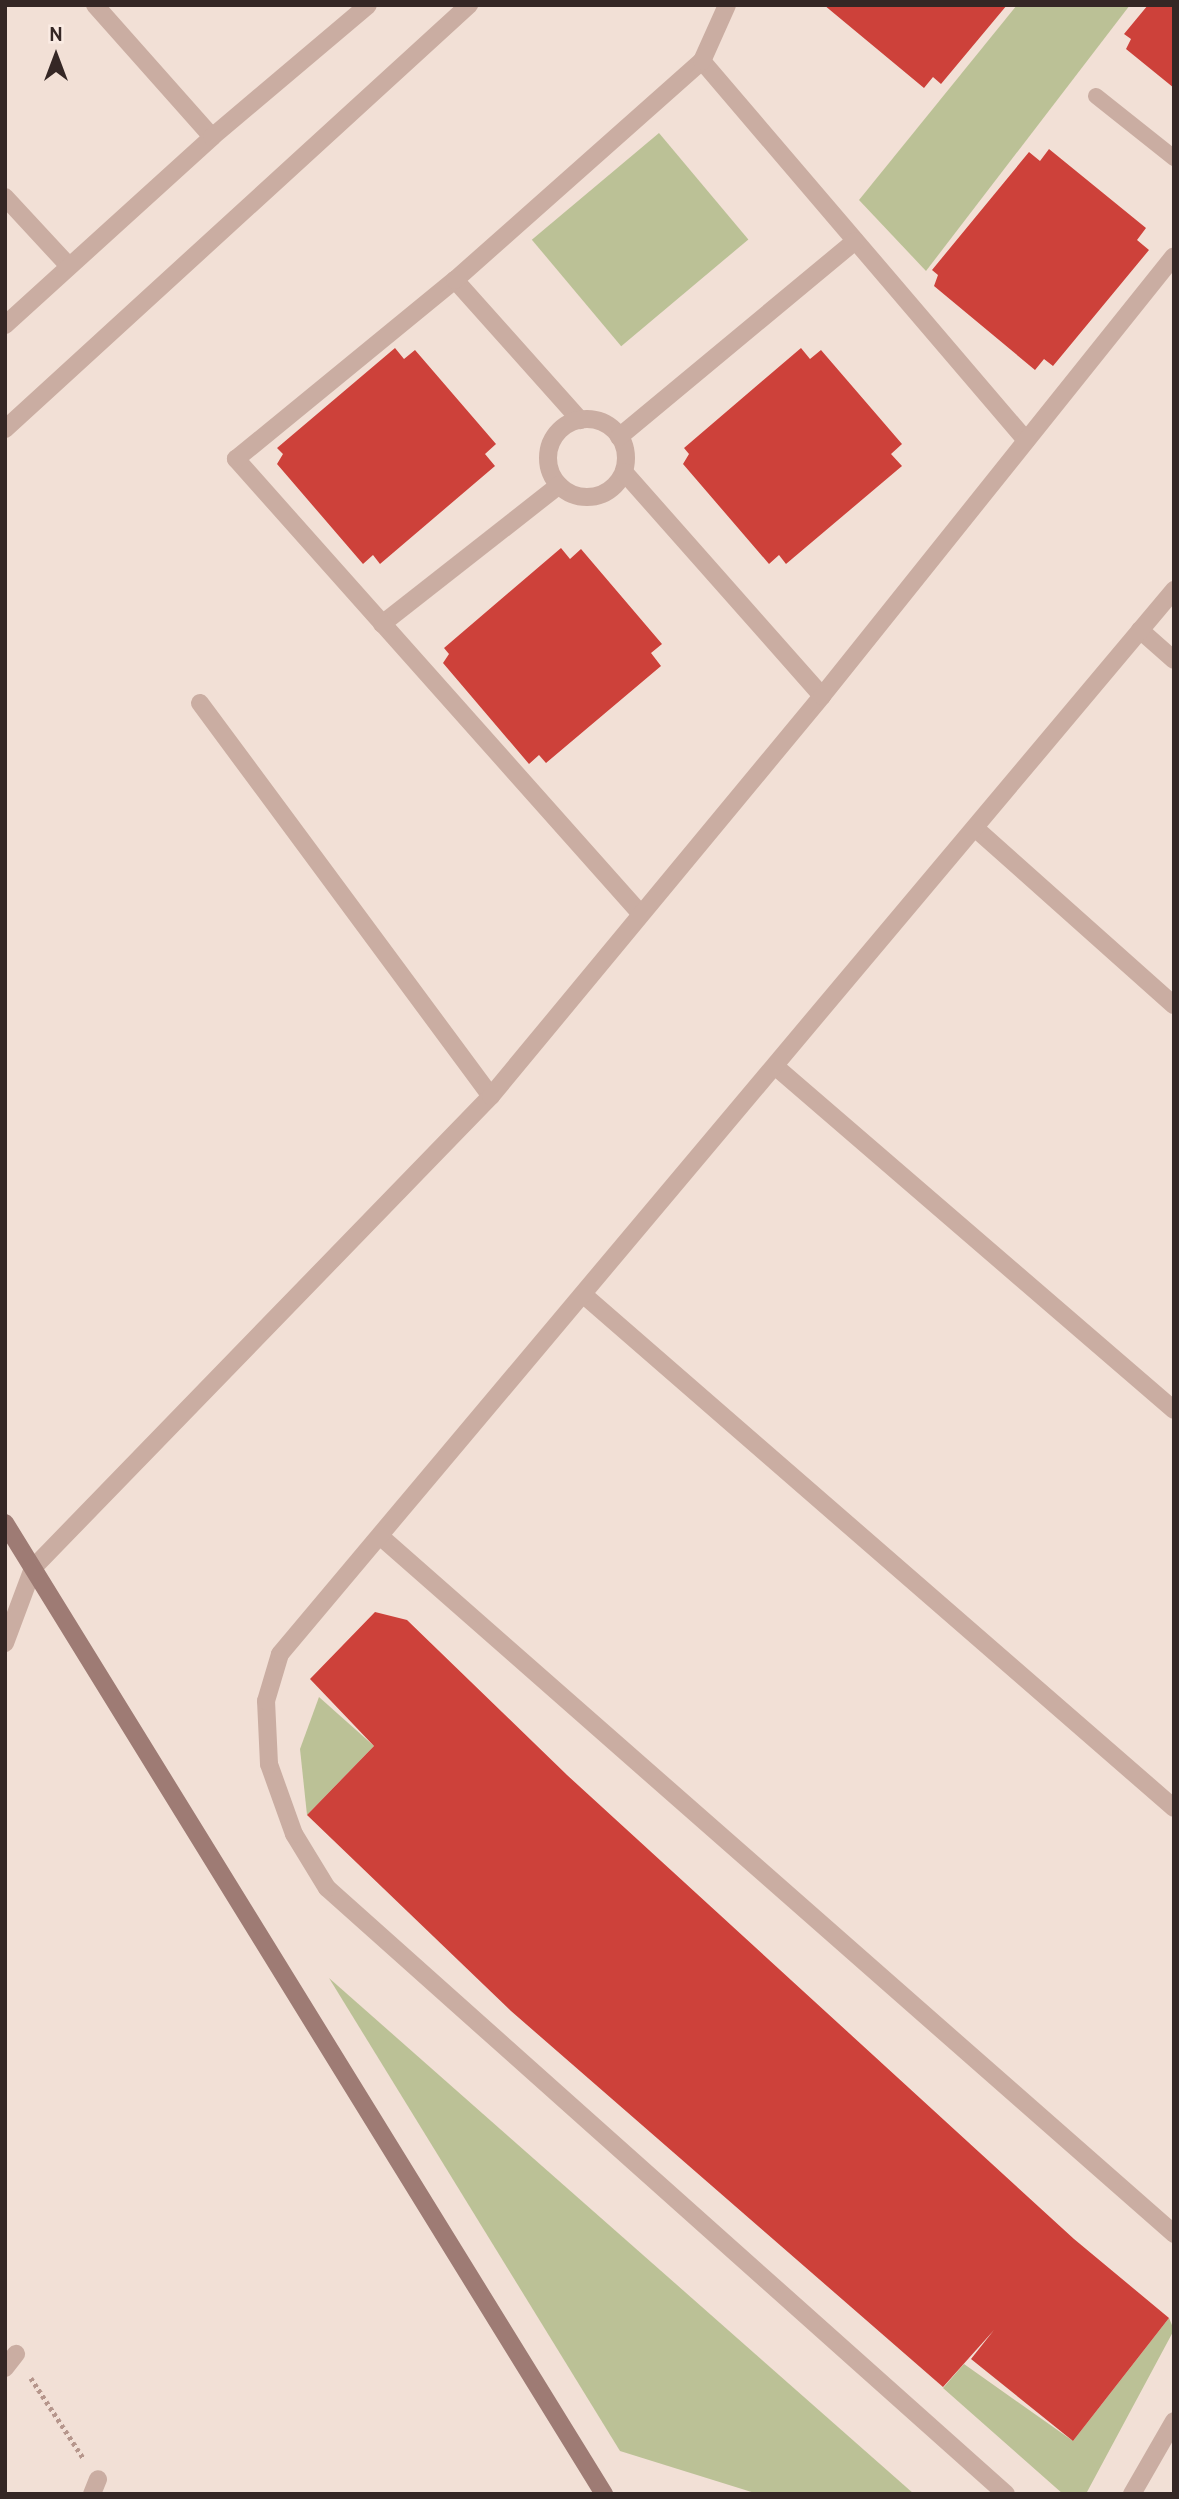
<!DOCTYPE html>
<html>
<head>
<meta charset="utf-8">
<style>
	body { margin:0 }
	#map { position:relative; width:1179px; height:2499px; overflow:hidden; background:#f2e0d6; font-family:Cabin,sans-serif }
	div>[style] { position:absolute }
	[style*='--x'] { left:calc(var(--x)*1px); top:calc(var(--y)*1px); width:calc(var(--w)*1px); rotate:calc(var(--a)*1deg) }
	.green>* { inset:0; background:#bbc196; transform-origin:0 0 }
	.building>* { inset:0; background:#cd413a }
	.path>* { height:4.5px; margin-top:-2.25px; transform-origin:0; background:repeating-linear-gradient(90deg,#b6968c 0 3.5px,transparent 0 7px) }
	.service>* { height:16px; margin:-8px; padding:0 8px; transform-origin:8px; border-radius:8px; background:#caada2 }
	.minor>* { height:18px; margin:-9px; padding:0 9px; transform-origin:9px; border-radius:9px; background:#caada2 }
	.minor>.ring { margin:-9px; padding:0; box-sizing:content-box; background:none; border:18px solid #caada2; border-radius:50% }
	.secondary>* { height:18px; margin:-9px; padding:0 9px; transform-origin:9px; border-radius:9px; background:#9e7b74 }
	span { translate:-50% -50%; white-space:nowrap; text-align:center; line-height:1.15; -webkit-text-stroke:5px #faebe3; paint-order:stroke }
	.frame { position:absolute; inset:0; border:7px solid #352725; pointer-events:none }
	.north { position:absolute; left:21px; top:21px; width:70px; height:70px; -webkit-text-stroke:5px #faebe3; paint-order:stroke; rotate:0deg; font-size:19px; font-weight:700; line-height:28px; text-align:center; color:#352725 }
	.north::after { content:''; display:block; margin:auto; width:24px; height:32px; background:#352725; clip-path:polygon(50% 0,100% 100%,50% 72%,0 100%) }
</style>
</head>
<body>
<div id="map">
	<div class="green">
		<div style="clip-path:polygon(1017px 5px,1130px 5px,926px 271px,859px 200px)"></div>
		<div style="left:659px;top:133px;width:139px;height:166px;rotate:50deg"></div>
		<div style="clip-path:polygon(319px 1697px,374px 1746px,307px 1815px,300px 1749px)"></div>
		<div style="clip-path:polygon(329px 1978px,914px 2494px,758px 2494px,620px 2451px)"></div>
		<div style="clip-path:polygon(1169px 2318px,1174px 2330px,1087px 2492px,1063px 2494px,943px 2388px,964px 2364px,1073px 2441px)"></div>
	</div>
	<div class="building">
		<div style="clip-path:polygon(824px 5px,1007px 5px,941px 84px,933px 77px,924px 88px)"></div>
		<div style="clip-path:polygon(1148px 5px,1174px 5px,1174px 88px,1126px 49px,1131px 39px,1124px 34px)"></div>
		<div style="clip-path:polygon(1049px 149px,1146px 228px,1137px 240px,1149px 250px,1053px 366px,1044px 359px,1035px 370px,934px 286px,938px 275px,932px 270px,1029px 152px,1040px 161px)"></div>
		<div style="clip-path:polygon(395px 348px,404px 359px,415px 350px,496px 444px,485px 454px,495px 466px,380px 564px,373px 555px,363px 564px,277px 464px,283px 454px,277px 448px)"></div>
		<div style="clip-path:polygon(801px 348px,810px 359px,821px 350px,902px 444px,891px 454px,902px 466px,786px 564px,779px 555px,769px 564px,683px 464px,689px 454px,684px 448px)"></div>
		<div style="clip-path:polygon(561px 548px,570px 559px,581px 549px,662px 644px,651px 653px,661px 666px,546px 763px,539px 755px,529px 764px,443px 663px,449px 654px,444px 648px)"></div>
		<div style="clip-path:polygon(375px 1612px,407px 1620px,567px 1775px,1074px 2239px,1169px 2318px,1073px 2441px,971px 2359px,994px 2330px,943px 2387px,511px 2011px,307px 1815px,374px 1746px,310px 1679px)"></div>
	</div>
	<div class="path">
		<div style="--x:31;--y:2378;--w:97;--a:56.8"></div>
	</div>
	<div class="service">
		<div style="--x:1096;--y:96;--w:100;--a:38.5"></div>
	</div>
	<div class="minor">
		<div style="--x:95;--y:5;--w:176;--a:48.4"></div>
		<div style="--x:702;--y:61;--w:499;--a:49.5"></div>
		<div style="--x:5;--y:197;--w:94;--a:47.2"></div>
		<div style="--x:455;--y:280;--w:188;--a:48.2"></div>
		<div style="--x:5;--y:325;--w:280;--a:-42.2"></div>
		<div style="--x:212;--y:137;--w:204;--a:-40.2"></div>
		<div class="ring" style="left:548px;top:419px;width:60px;height:60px"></div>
		<div style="--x:5;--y:429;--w:629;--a:-42.42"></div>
		<div style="--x:619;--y:437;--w:307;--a:-39.7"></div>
		<div style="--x:624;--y:472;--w:299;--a:48.5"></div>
		<div style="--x:382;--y:624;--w:225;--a:-38.1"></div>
		<div style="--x:1140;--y:630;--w:45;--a:41.4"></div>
		<div style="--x:200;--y:703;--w:489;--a:53.5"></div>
		<div style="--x:975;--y:828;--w:266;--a:41.7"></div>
		<div style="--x:640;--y:913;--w:608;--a:-131.66"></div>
		<div style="--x:236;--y:459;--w:283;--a:-39.3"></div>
		<div style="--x:455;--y:280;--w:330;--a:-41.6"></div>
		<div style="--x:702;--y:61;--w:61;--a:-65.9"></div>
		<div style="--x:776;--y:1067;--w:525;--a:40.76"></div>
		<div style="--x:585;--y:1296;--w:780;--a:41"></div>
		<div style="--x:381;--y:1537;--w:1056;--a:41.31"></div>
		<div style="--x:5;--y:1643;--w:80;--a:-69.5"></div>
		<div style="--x:33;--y:1568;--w:658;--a:-45.86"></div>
		<div style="--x:491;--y:1096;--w:519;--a:-50.39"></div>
		<div style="--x:822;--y:696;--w:563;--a:-51.34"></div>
		<div style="--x:5;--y:2368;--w:18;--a:-52"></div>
		<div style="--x:92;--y:2494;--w:16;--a:-68"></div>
		<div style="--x:1006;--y:2494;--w:910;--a:-138.25"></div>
		<div style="--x:327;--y:1888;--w:63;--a:-121.4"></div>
		<div style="--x:294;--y:1834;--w:74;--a:-109.7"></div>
		<div style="--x:269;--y:1764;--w:63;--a:-92.7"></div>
		<div style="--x:266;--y:1701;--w:49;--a:-73.4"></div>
		<div style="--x:280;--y:1654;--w:1390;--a:-49.96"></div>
		<div style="--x:1132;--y:2494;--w:84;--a:-60.1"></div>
	</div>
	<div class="secondary">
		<div style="--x:5;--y:1523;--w:1141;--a:58.33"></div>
	</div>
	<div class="frame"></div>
	<div class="north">N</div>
</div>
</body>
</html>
